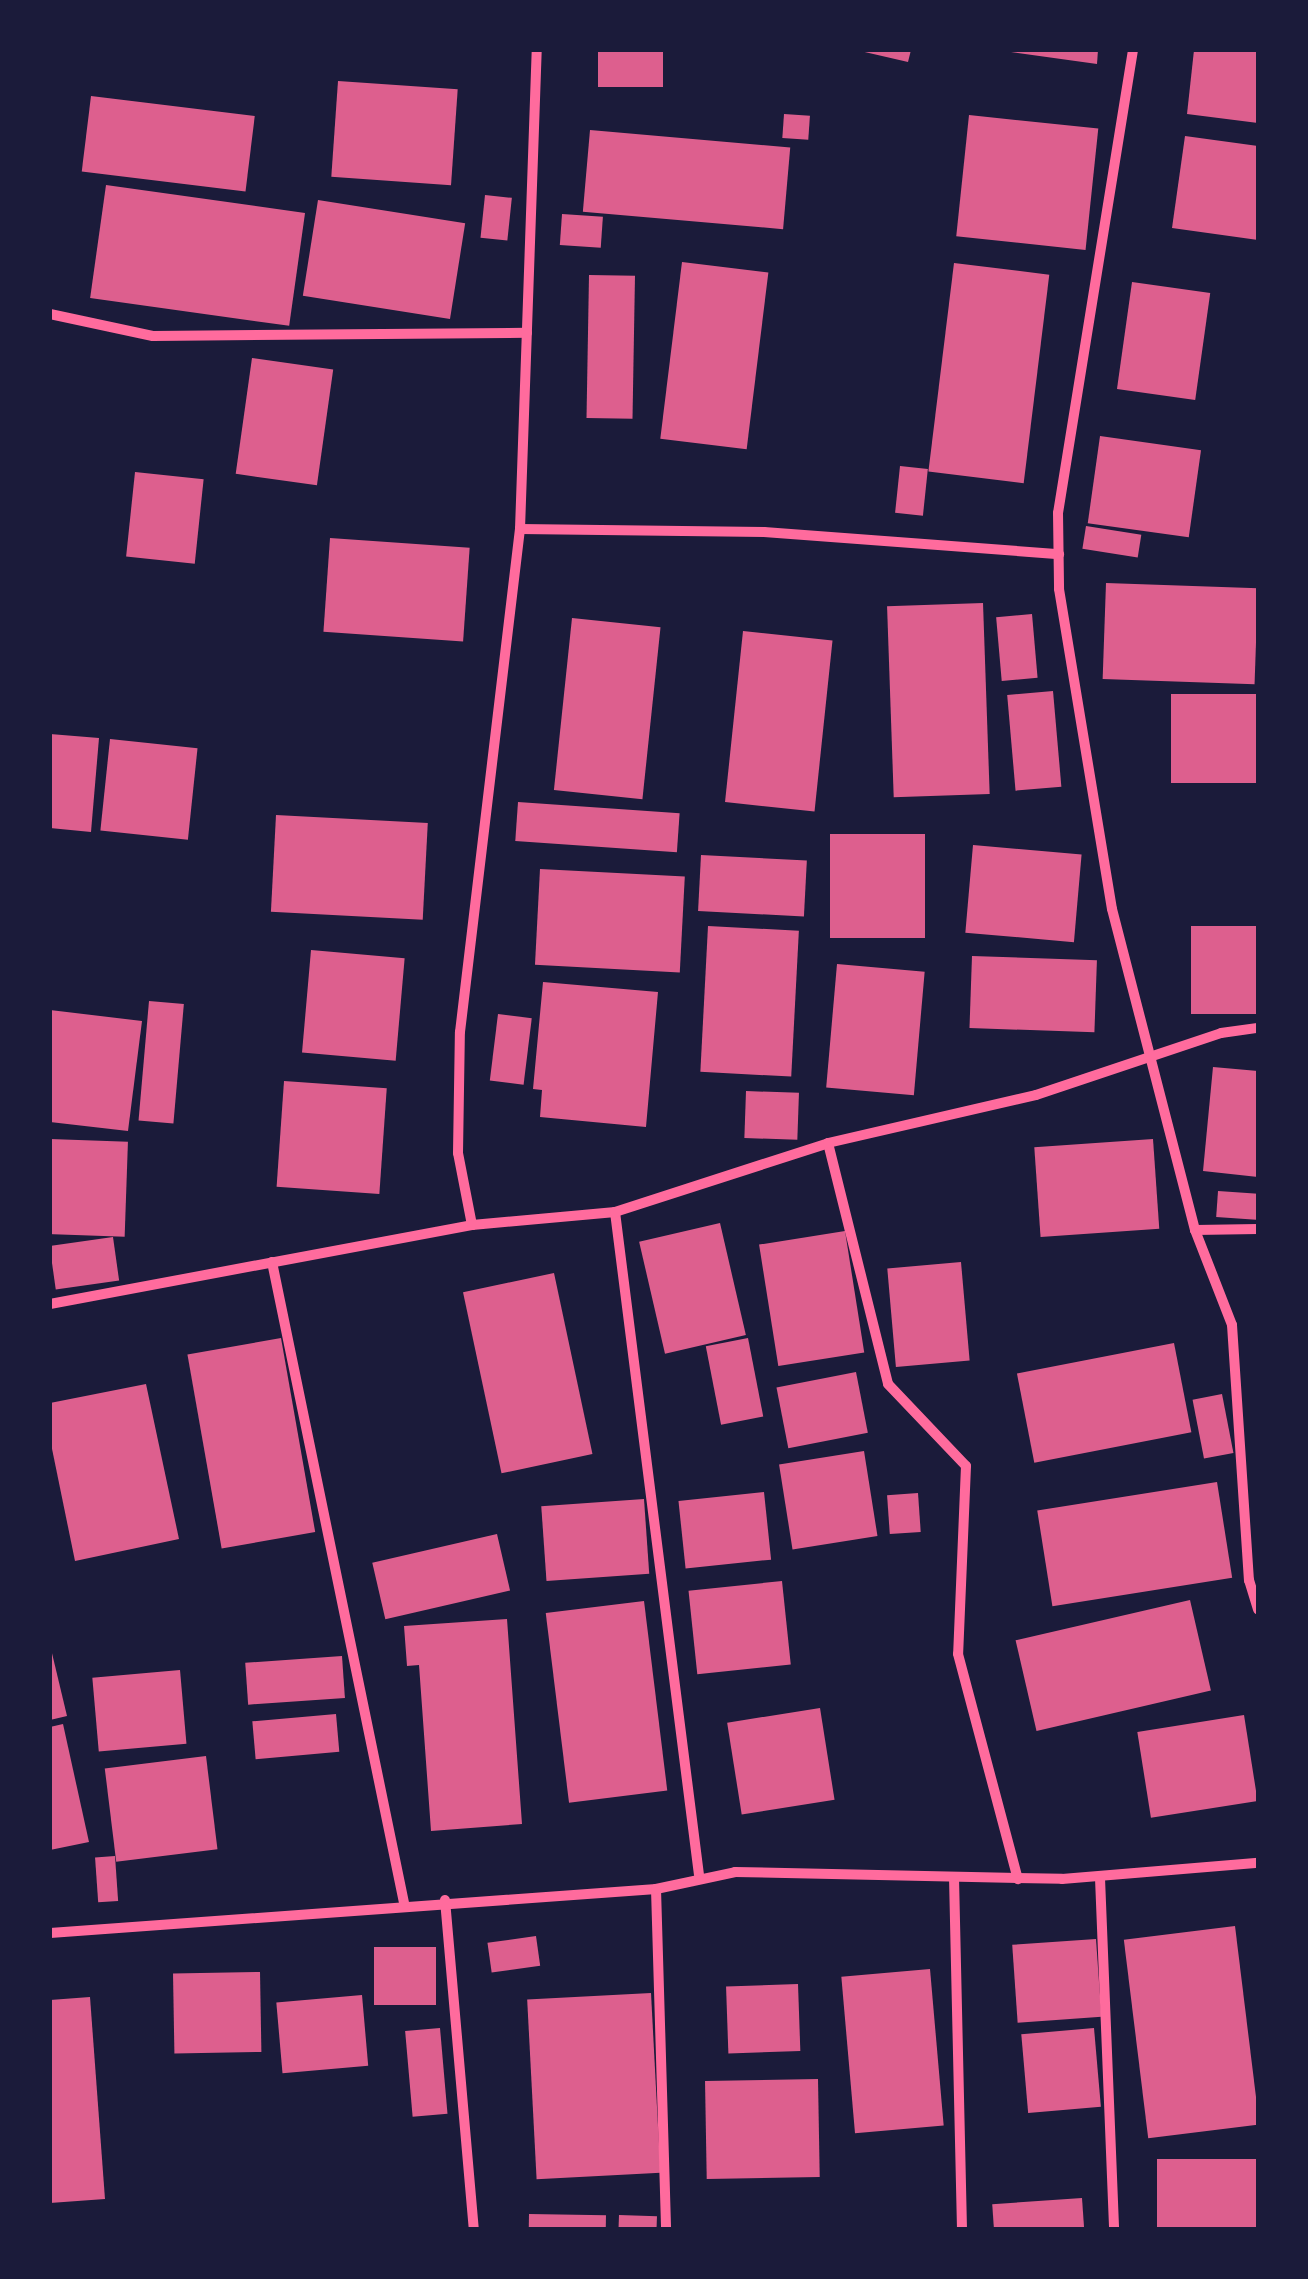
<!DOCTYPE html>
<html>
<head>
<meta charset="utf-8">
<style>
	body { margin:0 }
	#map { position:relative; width:1308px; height:2279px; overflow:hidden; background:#1b1b3a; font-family:"Asap Condensed",sans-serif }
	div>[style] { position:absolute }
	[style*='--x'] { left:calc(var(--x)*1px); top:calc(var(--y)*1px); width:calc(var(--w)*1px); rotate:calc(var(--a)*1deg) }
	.building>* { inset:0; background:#dd5f8e; transform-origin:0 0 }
	.minor>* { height:10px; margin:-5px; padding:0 5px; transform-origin:5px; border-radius:5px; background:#ff6b9d }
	span { translate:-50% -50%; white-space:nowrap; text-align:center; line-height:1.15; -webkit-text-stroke:8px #1b1b3a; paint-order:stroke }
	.frame { position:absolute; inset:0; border:52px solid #1b1b3a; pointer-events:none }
</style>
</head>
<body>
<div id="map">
	<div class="building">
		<div style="left:598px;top:50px;width:65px;height:37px"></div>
		<div style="clip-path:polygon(856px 50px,911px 50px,908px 62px)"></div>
		<div style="clip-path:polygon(997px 50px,1098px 50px,1097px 64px)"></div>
		<div style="clip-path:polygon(1194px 50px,1258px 50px,1258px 123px,1187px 114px)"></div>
		<div style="left:338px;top:81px;width:120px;height:96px;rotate:4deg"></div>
		<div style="left:91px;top:96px;width:165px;height:76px;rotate:7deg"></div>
		<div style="left:784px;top:114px;width:26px;height:24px;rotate:4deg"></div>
		<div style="left:969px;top:115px;width:130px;height:122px;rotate:6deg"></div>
		<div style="left:590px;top:130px;width:201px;height:82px;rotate:5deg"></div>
		<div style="clip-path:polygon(1185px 136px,1258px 146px,1258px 240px,1172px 228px)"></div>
		<div style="left:106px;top:185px;width:201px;height:114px;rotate:8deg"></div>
		<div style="left:485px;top:195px;width:27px;height:43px;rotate:6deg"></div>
		<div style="left:318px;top:200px;width:149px;height:97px;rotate:9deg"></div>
		<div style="left:562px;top:214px;width:41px;height:31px;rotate:4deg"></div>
		<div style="left:682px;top:262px;width:87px;height:178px;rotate:7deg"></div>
		<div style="left:954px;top:263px;width:96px;height:210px;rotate:7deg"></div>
		<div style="left:589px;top:275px;width:46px;height:143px;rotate:1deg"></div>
		<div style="left:1132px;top:282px;width:79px;height:108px;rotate:8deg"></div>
		<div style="left:252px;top:358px;width:82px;height:117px;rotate:8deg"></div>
		<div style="left:1100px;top:436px;width:102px;height:88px;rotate:8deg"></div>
		<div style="left:900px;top:466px;width:28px;height:47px;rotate:6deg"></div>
		<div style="left:135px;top:472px;width:69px;height:85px;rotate:6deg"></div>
		<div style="left:1086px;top:526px;width:56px;height:23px;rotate:9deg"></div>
		<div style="left:330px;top:538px;width:140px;height:94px;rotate:4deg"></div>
		<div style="left:1106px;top:583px;width:152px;height:96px;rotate:2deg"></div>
		<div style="left:983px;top:603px;width:191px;height:96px;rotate:88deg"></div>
		<div style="left:1032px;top:614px;width:64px;height:36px;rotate:85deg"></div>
		<div style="left:572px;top:618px;width:89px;height:173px;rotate:6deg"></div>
		<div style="left:743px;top:631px;width:90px;height:172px;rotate:6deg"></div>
		<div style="left:1053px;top:691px;width:96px;height:46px;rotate:85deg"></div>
		<div style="left:1258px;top:694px;width:89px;height:87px;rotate:90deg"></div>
		<div style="clip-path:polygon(50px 734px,99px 738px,91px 832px,50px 828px)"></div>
		<div style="left:110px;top:739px;width:88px;height:92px;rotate:6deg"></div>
		<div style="left:518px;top:802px;width:162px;height:39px;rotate:4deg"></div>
		<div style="left:276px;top:815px;width:152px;height:97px;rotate:3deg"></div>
		<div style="left:925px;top:834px;width:104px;height:95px;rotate:90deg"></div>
		<div style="left:973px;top:845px;width:109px;height:88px;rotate:5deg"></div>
		<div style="left:701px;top:855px;width:106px;height:56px;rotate:3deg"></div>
		<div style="left:540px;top:869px;width:145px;height:96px;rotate:3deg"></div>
		<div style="left:708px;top:926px;width:91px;height:146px;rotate:3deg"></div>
		<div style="left:1258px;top:926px;width:88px;height:67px;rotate:90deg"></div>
		<div style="left:311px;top:950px;width:94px;height:103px;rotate:5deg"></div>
		<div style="left:972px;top:956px;width:125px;height:72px;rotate:2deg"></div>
		<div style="left:837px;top:964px;width:88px;height:124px;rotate:5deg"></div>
		<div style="clip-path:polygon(543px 982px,658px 992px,646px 1127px,540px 1117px,542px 1090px,533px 1089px)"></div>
		<div style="left:149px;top:1001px;width:35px;height:120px;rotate:5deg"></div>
		<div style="clip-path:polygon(50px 1010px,142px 1021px,128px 1131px,50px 1122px)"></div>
		<div style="left:498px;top:1014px;width:34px;height:67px;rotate:7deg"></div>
		<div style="clip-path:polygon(1213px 1067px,1258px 1071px,1258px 1177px,1203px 1171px)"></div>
		<div style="left:284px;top:1081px;width:103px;height:106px;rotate:4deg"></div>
		<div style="left:746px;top:1091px;width:53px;height:47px;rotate:2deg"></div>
		<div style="left:50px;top:1139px;width:78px;height:95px;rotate:2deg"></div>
		<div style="left:1153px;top:1139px;width:90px;height:119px;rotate:86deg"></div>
		<div style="left:1218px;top:1191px;width:40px;height:26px;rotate:4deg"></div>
		<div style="left:720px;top:1223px;width:115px;height:83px;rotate:77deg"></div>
		<div style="left:845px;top:1231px;width:123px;height:87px;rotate:81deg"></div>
		<div style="left:113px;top:1237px;width:44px;height:64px;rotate:82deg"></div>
		<div style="left:961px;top:1262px;width:99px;height:74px;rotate:85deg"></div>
		<div style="left:554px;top:1273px;width:185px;height:93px;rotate:78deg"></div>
		<div style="left:281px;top:1338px;width:197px;height:95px;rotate:80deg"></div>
		<div style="left:748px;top:1338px;width:80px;height:43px;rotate:79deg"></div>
		<div style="left:1174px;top:1343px;width:91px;height:160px;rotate:79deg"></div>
		<div style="left:856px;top:1372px;width:62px;height:81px;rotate:79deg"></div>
		<div style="clip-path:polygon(146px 1384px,179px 1539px,75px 1561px,50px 1439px,50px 1403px)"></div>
		<div style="left:1222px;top:1394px;width:60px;height:30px;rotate:79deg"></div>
		<div style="left:864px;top:1451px;width:86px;height:86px;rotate:81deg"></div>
		<div style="left:1217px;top:1482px;width:97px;height:182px;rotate:81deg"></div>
		<div style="left:764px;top:1492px;width:68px;height:86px;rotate:84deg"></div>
		<div style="left:918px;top:1493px;width:39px;height:31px;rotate:86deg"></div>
		<div style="left:644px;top:1499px;width:75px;height:103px;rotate:86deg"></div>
		<div style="left:497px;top:1534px;width:58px;height:128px;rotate:77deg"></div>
		<div style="left:782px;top:1581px;width:84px;height:94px;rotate:84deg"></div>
		<div style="left:1190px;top:1600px;width:93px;height:179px;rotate:77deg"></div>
		<div style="left:644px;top:1601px;width:191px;height:99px;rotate:83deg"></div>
		<div style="clip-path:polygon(507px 1619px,522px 1824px,431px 1831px,419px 1665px,407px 1666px,404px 1626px)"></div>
		<div style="clip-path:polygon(51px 1649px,67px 1716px,50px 1720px,50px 1650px)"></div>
		<div style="left:342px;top:1656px;width:42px;height:97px;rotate:86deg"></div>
		<div style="left:180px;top:1670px;width:74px;height:88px;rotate:85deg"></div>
		<div style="left:820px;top:1708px;width:93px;height:94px;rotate:81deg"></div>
		<div style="left:336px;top:1714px;width:38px;height:84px;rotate:85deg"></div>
		<div style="left:1244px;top:1715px;width:87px;height:108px;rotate:81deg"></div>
		<div style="clip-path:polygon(63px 1724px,89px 1842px,50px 1850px,50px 1727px)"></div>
		<div style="left:206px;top:1756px;width:94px;height:102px;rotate:83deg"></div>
		<div style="left:115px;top:1856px;width:45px;height:20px;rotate:86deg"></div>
		<div style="left:1235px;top:1926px;width:200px;height:112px;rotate:83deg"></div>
		<div style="left:536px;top:1936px;width:30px;height:49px;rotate:82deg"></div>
		<div style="left:1096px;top:1939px;width:78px;height:84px;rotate:86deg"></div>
		<div style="left:374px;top:1947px;width:62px;height:58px"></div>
		<div style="left:930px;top:1969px;width:157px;height:89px;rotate:85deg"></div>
		<div style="left:260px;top:1972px;width:80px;height:87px;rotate:89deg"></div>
		<div style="left:798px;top:1984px;width:67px;height:72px;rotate:88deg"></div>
		<div style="left:651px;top:1993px;width:180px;height:124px;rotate:87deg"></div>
		<div style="left:362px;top:1995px;width:71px;height:86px;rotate:85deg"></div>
		<div style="clip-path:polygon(90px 1997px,105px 2199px,50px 2203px,50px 2000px)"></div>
		<div style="left:440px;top:2028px;width:86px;height:35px;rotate:85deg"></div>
		<div style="left:1094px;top:2028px;width:79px;height:73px;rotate:85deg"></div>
		<div style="left:818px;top:2079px;width:98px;height:113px;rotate:89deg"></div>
		<div style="left:1258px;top:2159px;width:70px;height:101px;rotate:90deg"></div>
		<div style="left:1082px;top:2198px;width:31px;height:90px;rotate:86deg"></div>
		<div style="left:529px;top:2214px;width:77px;height:15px;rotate:1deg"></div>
		<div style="left:619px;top:2215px;width:38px;height:14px;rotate:2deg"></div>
	</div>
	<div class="minor">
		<div style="--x:1133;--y:50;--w:469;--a:99.2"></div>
		<div style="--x:1058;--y:513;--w:76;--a:89.2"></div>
		<div style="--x:1059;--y:589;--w:324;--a:80.6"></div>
		<div style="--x:1112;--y:909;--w:332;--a:75.5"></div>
		<div style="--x:1195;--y:1230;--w:102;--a:68.7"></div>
		<div style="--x:1232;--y:1325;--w:256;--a:86.2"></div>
		<div style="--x:1249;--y:1580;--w:31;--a:73"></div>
		<div style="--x:50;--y:314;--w:105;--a:12.1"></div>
		<div style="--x:153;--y:336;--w:374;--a:-0.5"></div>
		<div style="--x:520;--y:529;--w:244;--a:0.7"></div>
		<div style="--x:764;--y:532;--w:296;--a:4.3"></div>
		<div style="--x:828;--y:1143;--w:248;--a:76"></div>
		<div style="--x:888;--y:1384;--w:113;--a:46.4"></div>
		<div style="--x:966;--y:1466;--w:188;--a:92.4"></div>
		<div style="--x:958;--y:1654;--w:233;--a:75.1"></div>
		<div style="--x:615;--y:1212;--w:668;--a:82.78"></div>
		<div style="--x:472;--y:1225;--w:73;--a:-101"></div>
		<div style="--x:458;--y:1153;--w:121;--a:-89.1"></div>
		<div style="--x:460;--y:1032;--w:507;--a:-83.2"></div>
		<div style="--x:520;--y:529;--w:479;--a:-88"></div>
		<div style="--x:1195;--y:1230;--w:63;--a:-0.9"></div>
		<div style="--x:272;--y:1262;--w:654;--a:78.36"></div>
		<div style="--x:50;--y:1304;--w:429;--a:-10.6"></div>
		<div style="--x:472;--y:1225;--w:144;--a:-5.2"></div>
		<div style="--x:615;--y:1212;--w:224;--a:-17.9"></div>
		<div style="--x:828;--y:1143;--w:213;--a:-13"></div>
		<div style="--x:1036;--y:1095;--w:195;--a:-18.5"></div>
		<div style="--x:1221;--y:1033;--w:37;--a:-8"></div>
		<div style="--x:954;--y:1877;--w:352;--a:88.7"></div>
		<div style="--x:1100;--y:1878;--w:351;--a:87.7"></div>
		<div style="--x:656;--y:1889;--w:340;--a:88.3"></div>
		<div style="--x:445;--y:1900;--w:330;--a:85"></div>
		<div style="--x:50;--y:1933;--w:608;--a:-4.15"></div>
		<div style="--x:656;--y:1889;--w:81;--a:-12.1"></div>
		<div style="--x:735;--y:1872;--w:327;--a:1.2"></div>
		<div style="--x:1062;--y:1879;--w:197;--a:-4.7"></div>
	</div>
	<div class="frame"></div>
</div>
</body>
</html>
